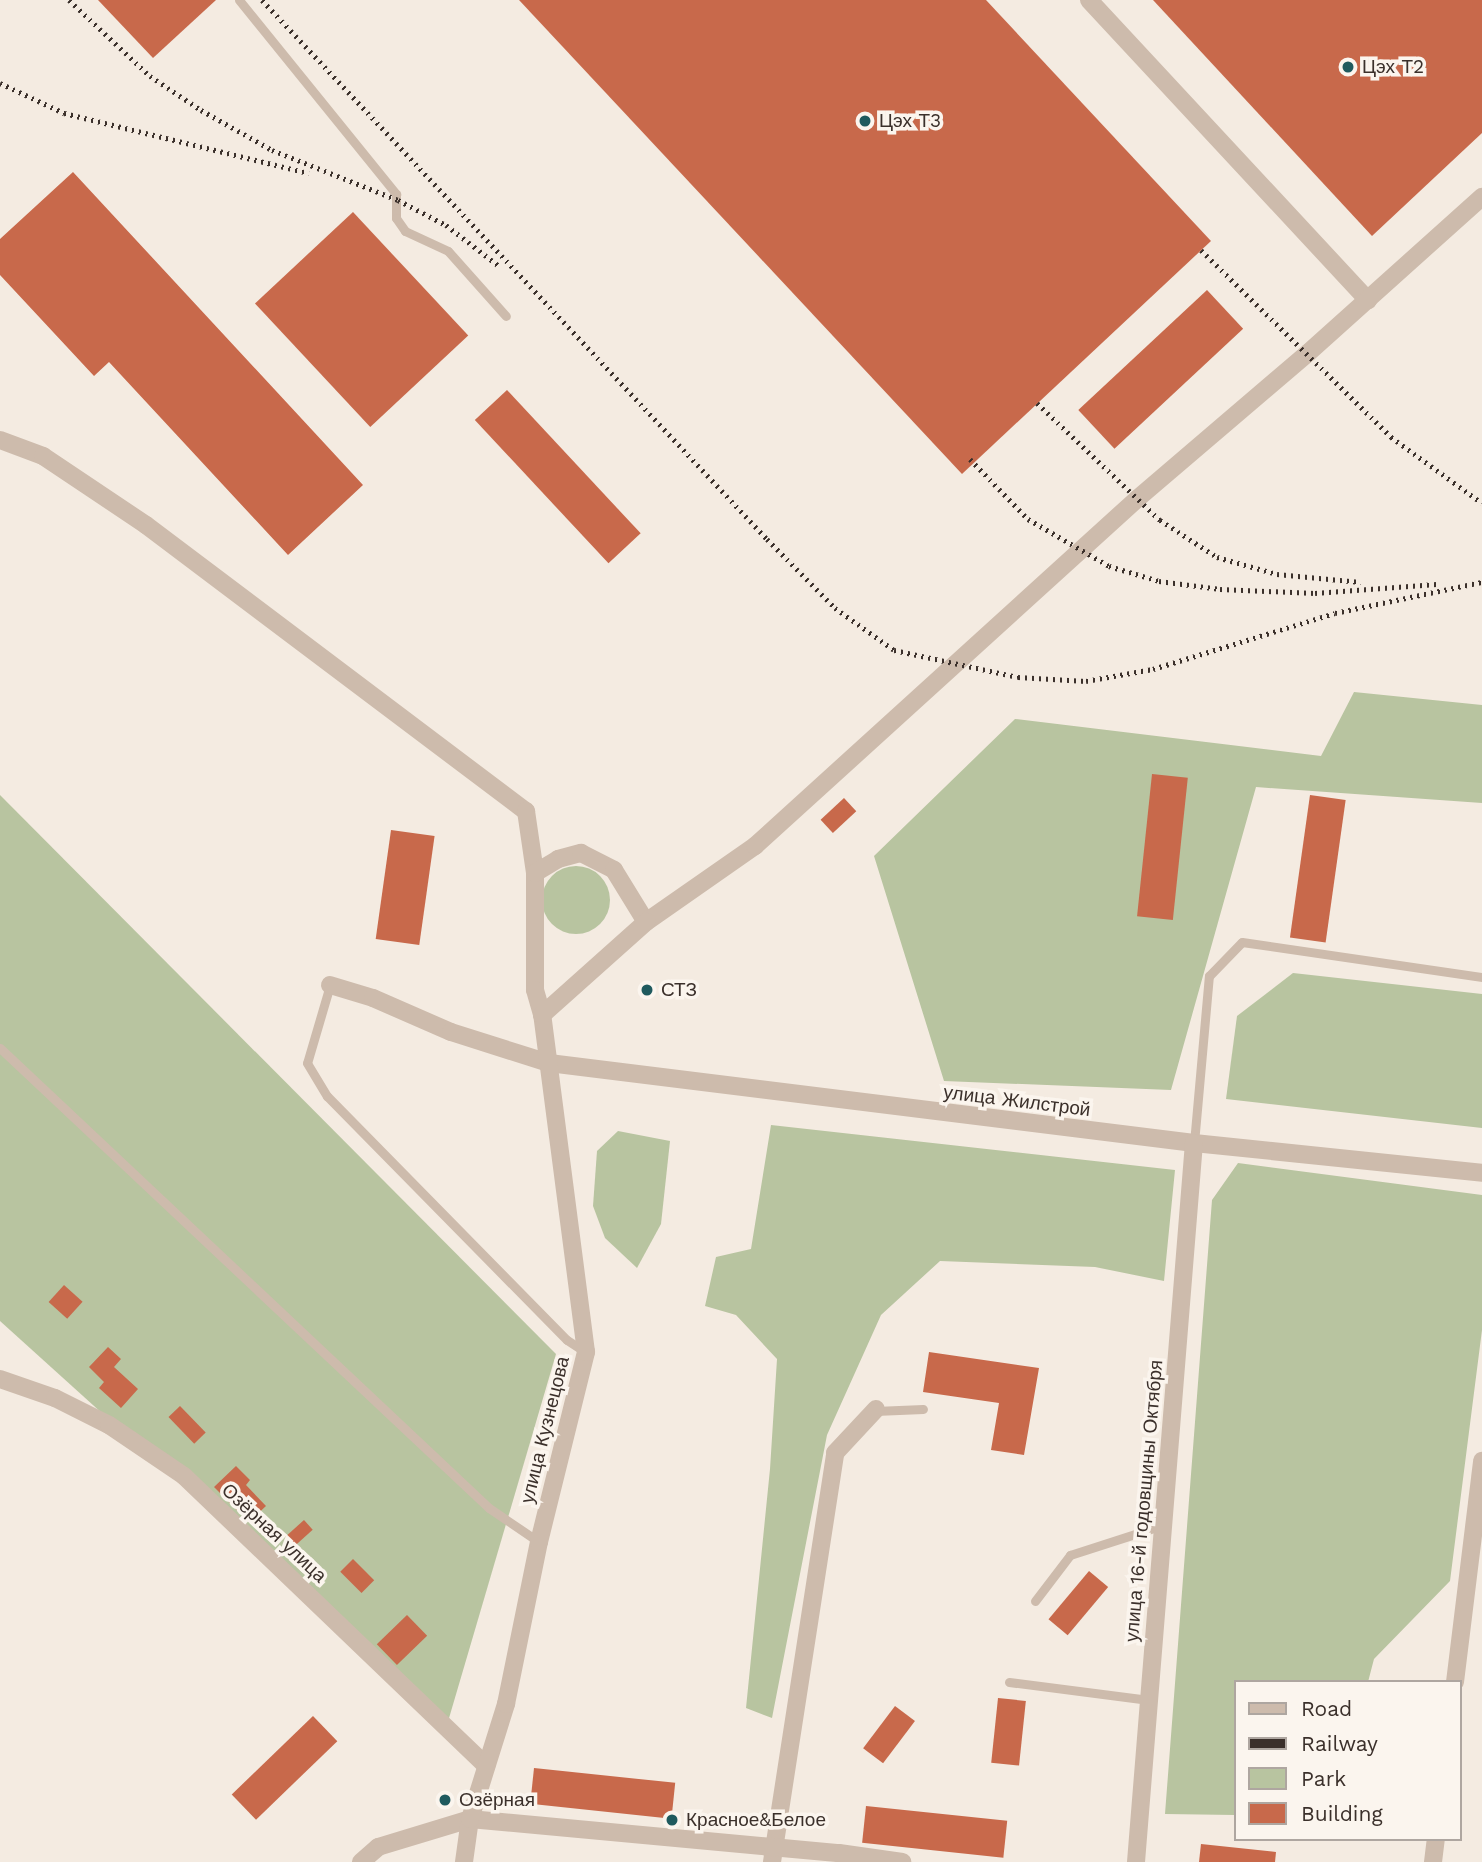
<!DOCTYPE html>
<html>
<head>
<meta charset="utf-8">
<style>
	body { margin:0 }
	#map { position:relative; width:1482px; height:1862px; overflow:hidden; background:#f4ebe1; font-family:"Work Sans",sans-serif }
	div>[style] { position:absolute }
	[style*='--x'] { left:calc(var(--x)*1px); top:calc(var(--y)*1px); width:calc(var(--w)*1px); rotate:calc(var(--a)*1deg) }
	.green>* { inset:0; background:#b8c4a0 }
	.round { border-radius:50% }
	.building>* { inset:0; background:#c8694b; transform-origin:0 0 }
	.service>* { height:9px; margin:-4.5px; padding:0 4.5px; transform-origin:4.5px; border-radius:4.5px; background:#cdbbac }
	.minor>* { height:18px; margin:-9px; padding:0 9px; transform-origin:9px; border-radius:9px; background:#cdbbac }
	.tertiary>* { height:18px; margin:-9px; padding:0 9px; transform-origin:9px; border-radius:9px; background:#cdbbac }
	.rail>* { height:5px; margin-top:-2.5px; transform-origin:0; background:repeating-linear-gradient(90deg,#3b302b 0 2px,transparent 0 7px) }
	.dots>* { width:19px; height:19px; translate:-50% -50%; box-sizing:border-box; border:4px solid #fbf5ee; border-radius:50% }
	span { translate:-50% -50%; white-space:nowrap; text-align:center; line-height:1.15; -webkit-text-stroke:7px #fbf5ee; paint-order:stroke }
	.poi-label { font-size:19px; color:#3b302b }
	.left { translate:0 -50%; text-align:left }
	.street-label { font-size:19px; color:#3b302b }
	.legend { position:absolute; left:1234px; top:1680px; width:228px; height:161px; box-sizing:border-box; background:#fbf5ee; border:2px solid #aea6a0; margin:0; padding:9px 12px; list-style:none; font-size:21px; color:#3b302b }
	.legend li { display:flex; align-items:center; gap:14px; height:35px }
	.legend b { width:35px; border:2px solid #aea6a0 }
</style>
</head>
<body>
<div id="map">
	<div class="green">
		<div style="clip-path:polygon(1354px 692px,1482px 705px,1482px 803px,1256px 787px,1171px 1090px,944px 1081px,874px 856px,1015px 719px,1321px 756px)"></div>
		<div style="clip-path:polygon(0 795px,556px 1354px,447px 1725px,0 1321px)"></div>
		<div class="round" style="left:542px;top:866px;width:68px;height:68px"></div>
		<div style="clip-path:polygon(1293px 973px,1482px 994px,1482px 1128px,1226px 1099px,1237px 1016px)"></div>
		<div style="clip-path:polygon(771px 1125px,1175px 1170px,1164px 1281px,1095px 1267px,940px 1261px,881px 1315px,827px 1435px,772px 1718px,746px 1708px,770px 1469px,777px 1359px,736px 1315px,705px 1306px,716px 1257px,751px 1249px)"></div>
		<div style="clip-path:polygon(618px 1131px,670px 1141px,661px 1224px,637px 1268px,605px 1238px,593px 1206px,597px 1151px)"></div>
		<div style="clip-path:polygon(1238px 1163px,1482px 1195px,1482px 1330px,1450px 1581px,1374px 1659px,1368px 1682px,1235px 1682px,1235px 1815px,1165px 1814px,1212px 1200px)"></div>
	</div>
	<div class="building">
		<div style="clip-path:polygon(98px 0,216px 0,153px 58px)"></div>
		<div style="clip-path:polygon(519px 0,986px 0,1211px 241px,962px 474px)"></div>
		<div style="clip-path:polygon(1153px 0,1482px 0,1482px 133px,1372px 236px)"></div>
		<div style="clip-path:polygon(73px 172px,363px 485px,288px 555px,109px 362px,94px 376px,0 275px,0 239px)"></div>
		<div style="left:353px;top:212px;width:169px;height:134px;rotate:47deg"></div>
		<div style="left:1207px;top:290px;width:53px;height:176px;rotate:47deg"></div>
		<div style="left:507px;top:390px;width:196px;height:44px;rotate:47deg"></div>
		<div style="left:1152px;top:774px;width:36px;height:143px;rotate:6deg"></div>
		<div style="left:1310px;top:795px;width:36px;height:144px;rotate:8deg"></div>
		<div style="left:844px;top:798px;width:18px;height:32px;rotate:47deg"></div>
		<div style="left:391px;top:830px;width:44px;height:110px;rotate:8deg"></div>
		<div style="left:64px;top:1285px;width:25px;height:23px;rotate:42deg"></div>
		<div style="clip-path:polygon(108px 1347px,121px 1359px,114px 1367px,138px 1389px,121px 1408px,99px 1388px,104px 1382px,89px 1367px)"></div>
		<div style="clip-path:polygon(929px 1352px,1039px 1368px,1024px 1455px,991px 1450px,999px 1403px,923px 1392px)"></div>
		<div style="left:180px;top:1406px;width:37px;height:16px;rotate:46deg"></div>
		<div style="clip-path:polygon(236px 1466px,250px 1480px,246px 1485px,266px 1506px,249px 1522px,214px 1487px)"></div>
		<div style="left:304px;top:1520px;width:13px;height:25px;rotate:48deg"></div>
		<div style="left:353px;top:1559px;width:30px;height:18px;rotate:45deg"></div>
		<div style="left:1089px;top:1571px;width:25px;height:63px;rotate:40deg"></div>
		<div style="left:407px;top:1615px;width:29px;height:42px;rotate:46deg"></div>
		<div style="left:998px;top:1698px;width:28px;height:65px;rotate:6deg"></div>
		<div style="left:895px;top:1706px;width:25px;height:53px;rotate:37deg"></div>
		<div style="left:313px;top:1716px;width:35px;height:113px;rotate:46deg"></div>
		<div style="left:534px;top:1768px;width:142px;height:36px;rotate:6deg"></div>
		<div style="left:866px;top:1806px;width:142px;height:37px;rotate:6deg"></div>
		<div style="clip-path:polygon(1201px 1844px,1276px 1852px,1275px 1862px,1199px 1862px)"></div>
	</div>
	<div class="service">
		<div style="--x:239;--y:0;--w:250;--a:51"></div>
		<div style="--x:396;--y:194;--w:24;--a:90"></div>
		<div style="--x:396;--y:218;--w:16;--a:55"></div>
		<div style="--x:405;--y:231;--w:47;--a:24.9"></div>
		<div style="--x:448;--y:251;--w:87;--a:48.3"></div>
		<div style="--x:330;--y:985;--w:81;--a:106.4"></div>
		<div style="--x:307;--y:1063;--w:39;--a:59"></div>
		<div style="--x:327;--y:1096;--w:342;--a:45.5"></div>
		<div style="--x:567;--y:1340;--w:20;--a:33"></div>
		<div style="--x:0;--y:1048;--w:671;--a:43.25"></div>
		<div style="--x:489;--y:1508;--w:60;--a:34.2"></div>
		<div style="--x:1194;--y:1143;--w:168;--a:-84.9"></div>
		<div style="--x:1209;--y:976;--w:47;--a:-45.9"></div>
		<div style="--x:1242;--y:942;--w:243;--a:8.3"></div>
		<div style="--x:875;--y:1411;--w:48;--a:-2.4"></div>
		<div style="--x:1035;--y:1601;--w:58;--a:-52.7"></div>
		<div style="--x:1070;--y:1555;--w:98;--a:-17.9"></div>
		<div style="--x:1009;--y:1682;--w:141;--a:7.3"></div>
	</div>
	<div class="minor">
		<div style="--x:1089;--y:0;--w:410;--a:47.1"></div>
		<div style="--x:0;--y:440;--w:46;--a:20.4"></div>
		<div style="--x:43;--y:456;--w:124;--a:33.8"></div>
		<div style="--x:146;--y:525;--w:476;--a:37"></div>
		<div style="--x:526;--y:811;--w:63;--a:81.7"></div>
		<div style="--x:535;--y:873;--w:117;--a:90"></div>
		<div style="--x:535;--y:990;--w:26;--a:74"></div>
		<div style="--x:535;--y:873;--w:27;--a:-31"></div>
		<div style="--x:558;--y:859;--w:24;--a:-15"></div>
		<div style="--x:581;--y:853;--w:37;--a:27"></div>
		<div style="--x:614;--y:870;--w:61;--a:58.4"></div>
		<div style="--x:646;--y:922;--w:133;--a:-34.9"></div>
		<div style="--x:755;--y:846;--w:516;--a:-42.25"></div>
		<div style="--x:1137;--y:499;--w:225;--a:-40.5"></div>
		<div style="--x:1308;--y:353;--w:234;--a:-41.9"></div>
		<div style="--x:330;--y:985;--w:45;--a:16.8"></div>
		<div style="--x:373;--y:998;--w:85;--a:23.6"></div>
		<div style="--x:451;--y:1032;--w:103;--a:17.6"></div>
		<div style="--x:549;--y:1063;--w:650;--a:7.07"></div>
		<div style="--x:1194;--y:1143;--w:290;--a:5.9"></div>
		<div style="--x:1455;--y:1682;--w:223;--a:-83"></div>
		<div style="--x:361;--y:1862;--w:23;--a:-41"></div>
		<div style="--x:378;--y:1847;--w:96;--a:-16.9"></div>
		<div style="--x:772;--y:1862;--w:414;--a:-81.2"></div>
		<div style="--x:835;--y:1453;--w:60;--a:-47"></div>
		<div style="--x:1136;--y:1862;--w:721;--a:-85.39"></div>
		<div style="--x:1433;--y:1862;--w:23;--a:-83"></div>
	</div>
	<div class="tertiary">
		<div style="--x:0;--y:1379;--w:58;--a:19.1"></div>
		<div style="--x:55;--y:1398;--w:60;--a:26.6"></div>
		<div style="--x:109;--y:1425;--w:91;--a:34.2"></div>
		<div style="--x:184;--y:1476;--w:419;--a:43.8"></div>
		<div style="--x:470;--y:1819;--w:371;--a:5.3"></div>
		<div style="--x:839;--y:1853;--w:64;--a:8.1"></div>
		<div style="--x:464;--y:1862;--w:43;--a:-82.1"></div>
		<div style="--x:470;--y:1819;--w:121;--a:-72.6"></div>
		<div style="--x:506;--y:1704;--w:165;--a:-78.5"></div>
		<div style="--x:539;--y:1542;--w:196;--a:-76.1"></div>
		<div style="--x:586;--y:1352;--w:340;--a:-97.4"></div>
		<div style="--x:542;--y:1015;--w:140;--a:-41.8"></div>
	</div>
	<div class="rail">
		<div style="--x:69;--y:0;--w:111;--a:43.2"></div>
		<div style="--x:150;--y:76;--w:61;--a:33.7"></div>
		<div style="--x:201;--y:110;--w:81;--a:29.4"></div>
		<div style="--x:272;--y:150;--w:136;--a:21.6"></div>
		<div style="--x:398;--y:200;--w:54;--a:27.5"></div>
		<div style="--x:446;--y:225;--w:67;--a:37.7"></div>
		<div style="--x:262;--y:0;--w:739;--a:46.87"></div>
		<div style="--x:767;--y:539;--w:97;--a:45.4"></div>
		<div style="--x:835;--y:608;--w:72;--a:35.4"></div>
		<div style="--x:894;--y:650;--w:127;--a:12.3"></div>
		<div style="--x:1018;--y:677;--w:68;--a:3.4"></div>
		<div style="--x:1086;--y:681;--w:68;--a:-10.2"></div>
		<div style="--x:1153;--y:669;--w:190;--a:-17.1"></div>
		<div style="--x:1335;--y:613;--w:150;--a:-11.9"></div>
		<div style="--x:0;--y:83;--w:71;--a:25.1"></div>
		<div style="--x:64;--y:113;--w:252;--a:13.8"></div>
		<div style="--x:1201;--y:250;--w:267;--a:44.5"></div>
		<div style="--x:1391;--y:437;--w:112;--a:36"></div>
		<div style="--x:1037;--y:403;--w:170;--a:43.6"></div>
		<div style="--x:1160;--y:520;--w:68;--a:33"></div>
		<div style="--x:1217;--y:557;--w:62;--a:15.8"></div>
		<div style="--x:1277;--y:574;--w:84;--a:5.4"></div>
		<div style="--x:970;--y:459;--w:83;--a:46"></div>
		<div style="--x:1028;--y:519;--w:94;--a:30.1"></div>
		<div style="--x:1109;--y:566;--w:52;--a:16.7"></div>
		<div style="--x:1159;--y:581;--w:62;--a:7.5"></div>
		<div style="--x:1220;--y:589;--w:95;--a:2.4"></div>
		<div style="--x:1315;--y:593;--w:122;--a:-4.2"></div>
	</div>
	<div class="dots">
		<div style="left:1348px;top:67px;background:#1f5a5e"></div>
		<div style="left:865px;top:121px;background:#1f5a5e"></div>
		<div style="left:647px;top:990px;background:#1f5a5e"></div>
		<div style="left:445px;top:1800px;background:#1f5a5e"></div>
		<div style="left:672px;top:1820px;background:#1f5a5e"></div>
	</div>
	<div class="poi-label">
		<span class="left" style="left:1362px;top:67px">Цэх Т2</span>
		<span class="left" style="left:879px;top:121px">Цэх Т3</span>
		<span class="left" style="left:661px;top:990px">СТЗ</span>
		<span class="left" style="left:459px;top:1800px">Озёрная</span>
		<span class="left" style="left:686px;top:1820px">Красное&amp;Белое</span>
	</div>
	<div class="street-label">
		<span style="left:1017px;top:1101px;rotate:7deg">улица Жилстрой</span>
		<span style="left:545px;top:1430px;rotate:-76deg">улица Кузнецова</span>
		<span style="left:1144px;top:1501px;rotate:-85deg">улица 16-й годовщины Октября</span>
		<span style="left:274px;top:1533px;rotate:43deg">Озёрная улица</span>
	</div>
	<ul class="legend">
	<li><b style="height:9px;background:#cdbbac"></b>Road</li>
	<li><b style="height:9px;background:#3b302b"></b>Railway</li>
	<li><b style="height:19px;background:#b8c4a0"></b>Park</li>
	<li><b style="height:19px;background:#c8694b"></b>Building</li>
	</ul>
</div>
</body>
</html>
